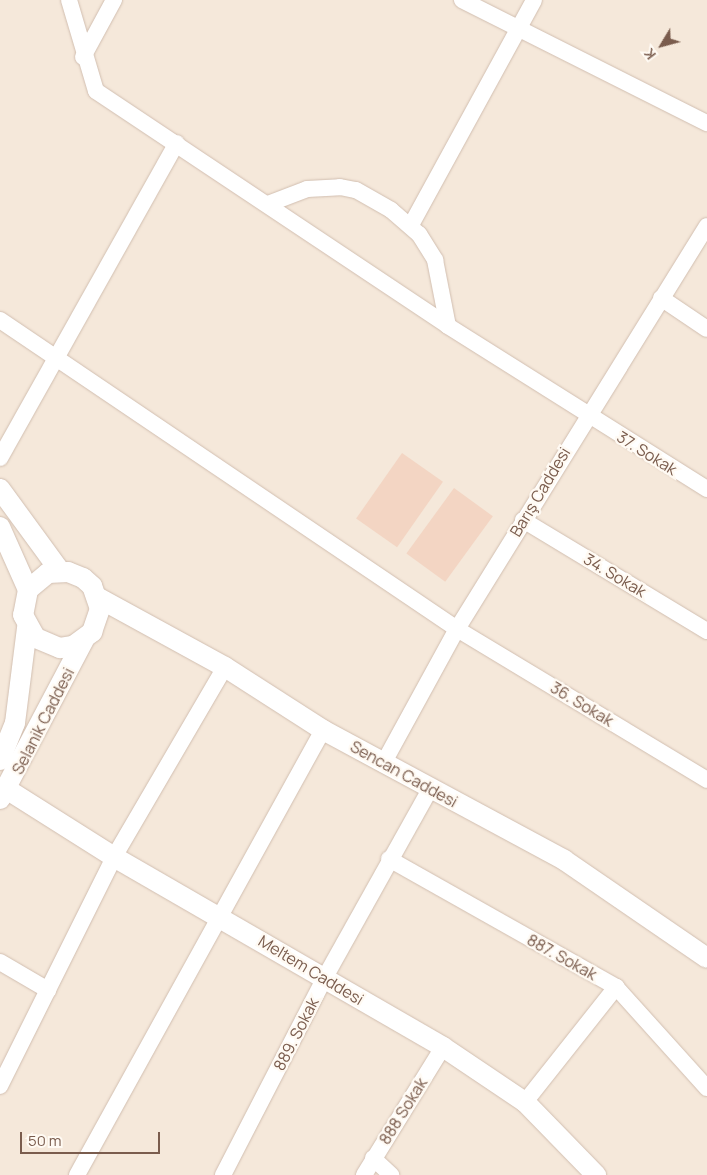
<!DOCTYPE html>
<html>
<head>
<meta charset="utf-8">
<style>
	body { margin:0 }
	#map { position:relative; width:707px; height:1175px; overflow:hidden; background:#fdf6ec; font-family:Manrope,sans-serif }
	div>[style] { position:absolute }
	[style*='--x'] { left:calc(var(--x)*1px); top:calc(var(--y)*1px); width:calc(var(--w)*1px); rotate:calc(var(--a)*1deg) }
	.residential>* { inset:0; background:#f5e8da; transform-origin:0 0 }
	.building>* { inset:0; background:#f3d5c3; transform-origin:0 0 }
	.roads { filter:drop-shadow(0 0 1px #d1beb0) drop-shadow(0 0 1px #d1beb0) }
	.minor>* { height:16px; margin:-8px; padding:0 8px; transform-origin:8px; border-radius:8px; background:#fff }
	.tertiary>* { height:20px; margin:-10px; padding:0 10px; transform-origin:10px; border-radius:10px; background:#fff }
	span { translate:-50% -50%; white-space:nowrap; text-align:center; line-height:1.15; -webkit-text-stroke:4.5px #fffaf3; paint-order:stroke }
	.street-label { font-size:16px; color:#7a5c4d }
	.north { position:absolute; left:637px; top:20px; width:50px; height:50px; -webkit-text-stroke:4px #fffaf3; paint-order:stroke; rotate:233deg; font-size:14px; font-weight:700; line-height:20px; text-align:center; color:#7a5c4d }
	.north::after { content:''; display:block; margin:auto; width:18px; height:22px; background:#7a5c4d; clip-path:polygon(50% 0,100% 100%,50% 72%,0 100%) }
	.scale { position:absolute; left:20px; top:1132px; width:140px; height:22px; box-sizing:border-box; border:2px solid #7a5c4d; border-top:0; padding-left:6px; font-size:15px; line-height:18px; white-space:nowrap; color:#7a5c4d; -webkit-text-stroke:4px #fffaf3; paint-order:stroke }
</style>
</head>
<body>
<div id="map">
	<div class="residential">
		<div style="left:0;top:0;width:707px;height:1175px"></div>
	</div>
	<div class="building">
		<div style="left:402px;top:453px;width:50px;height:80px;rotate:35deg"></div>
		<div style="left:454px;top:488px;width:48px;height:81px;rotate:36deg"></div>
	</div>
	<div class="roads">
		<div class="minor">
			<div style="--x:69;--y:0;--w:95;--a:73.5"></div>
			<div style="--x:96;--y:91;--w:423;--a:33.7"></div>
			<div style="--x:448;--y:326;--w:306;--a:32.2"></div>
			<div style="--x:462;--y:0;--w:274;--a:26.7"></div>
			<div style="--x:83;--y:57;--w:65;--a:-61.5"></div>
			<div style="--x:268;--y:204;--w:42;--a:-21"></div>
			<div style="--x:307;--y:189;--w:33;--a:-3"></div>
			<div style="--x:340;--y:187;--w:16;--a:11"></div>
			<div style="--x:356;--y:190;--w:40;--a:29.7"></div>
			<div style="--x:391;--y:210;--w:37;--a:41"></div>
			<div style="--x:419;--y:234;--w:31;--a:58"></div>
			<div style="--x:435;--y:260;--w:67;--a:78.9"></div>
			<div style="--x:411;--y:225;--w:256;--a:-61.3"></div>
			<div style="--x:661;--y:298;--w:55;--a:34"></div>
			<div style="--x:0;--y:320;--w:552;--a:34.06"></div>
			<div style="--x:457;--y:629;--w:292;--a:31.1"></div>
			<div style="--x:0;--y:458;--w:361;--a:-60.7"></div>
			<div style="--x:523;--y:520;--w:215;--a:31.1"></div>
			<div style="--x:383;--y:764;--w:154;--a:-61.3"></div>
			<div style="--x:457;--y:629;--w:474;--a:-58.2"></div>
			<div style="--x:389;--y:859;--w:261;--a:29.4"></div>
			<div style="--x:616;--y:987;--w:136;--a:48"></div>
			<div style="--x:0;--y:962;--w:56;--a:30.3"></div>
			<div style="--x:0;--y:1086;--w:256;--a:-63.5"></div>
			<div style="--x:114;--y:857;--w:220;--a:-59.7"></div>
			<div style="--x:525;--y:1102;--w:147;--a:-51.6"></div>
			<div style="--x:373;--y:1158;--w:25;--a:43"></div>
			<div style="--x:77;--y:1175;--w:508;--a:-61.07"></div>
			<div style="--x:223;--y:1175;--w:220;--a:-62.7"></div>
			<div style="--x:324;--y:979;--w:218;--a:-60.8"></div>
			<div style="--x:364;--y:1175;--w:150;--a:-58.3"></div>
		</div>
		<div class="tertiary">
			<div style="--x:0;--y:489;--w:102;--a:53.8"></div>
			<div style="--x:0;--y:527;--w:69;--a:66"></div>
			<div style="--x:28;--y:590;--w:25;--a:101"></div>
			<div style="--x:23;--y:615;--w:26;--a:61"></div>
			<div style="--x:36;--y:638;--w:26;--a:23"></div>
			<div style="--x:60;--y:648;--w:13;--a:-9"></div>
			<div style="--x:73;--y:646;--w:24;--a:-36"></div>
			<div style="--x:92;--y:632;--w:24;--a:-71"></div>
			<div style="--x:100;--y:609;--w:24;--a:-109"></div>
			<div style="--x:92;--y:586;--w:12;--a:-138"></div>
			<div style="--x:83;--y:578;--w:16;--a:-158"></div>
			<div style="--x:68;--y:572;--w:20;--a:177"></div>
			<div style="--x:48;--y:573;--w:26;--a:140"></div>
			<div style="--x:97;--y:597;--w:146;--a:28.7"></div>
			<div style="--x:225;--y:667;--w:117;--a:32.7"></div>
			<div style="--x:323;--y:730;--w:274;--a:28.3"></div>
			<div style="--x:564;--y:860;--w:173;--a:34.4"></div>
			<div style="--x:0;--y:760;--w:40;--a:-68"></div>
			<div style="--x:15;--y:723;--w:96;--a:-82.8"></div>
			<div style="--x:8;--y:790;--w:125;--a:32.3"></div>
			<div style="--x:114;--y:857;--w:380;--a:30"></div>
			<div style="--x:443;--y:1047;--w:99;--a:33.9"></div>
			<div style="--x:525;--y:1102;--w:102;--a:45.8"></div>
			<div style="--x:0;--y:799;--w:180;--a:-62.2"></div>
		</div>
	</div>
	<div class="street-label">
		<span style="left:647px;top:453px;rotate:32deg">37. Sokak</span>
		<span style="left:540px;top:492px;rotate:-59deg">Barış Caddesi</span>
		<span style="left:615px;top:575px;rotate:31deg">34. Sokak</span>
		<span style="left:582px;top:704px;rotate:31deg">36. Sokak</span>
		<span style="left:43px;top:721px;rotate:-63deg">Selanik Caddesi</span>
		<span style="left:404px;top:774px;rotate:29deg">Sencan Caddesi</span>
		<span style="left:562px;top:957px;rotate:29deg">887. Sokak</span>
		<span style="left:311px;top:970px;rotate:31deg">Meltem Caddesi</span>
		<span style="left:296px;top:1034px;rotate:-63deg">889. Sokak</span>
		<span style="left:403px;top:1111px;rotate:-58deg">888 Sokak</span>
	</div>
	<div class="north">K</div>
	<div class="scale">50 m</div>
</div>
</body>
</html>
